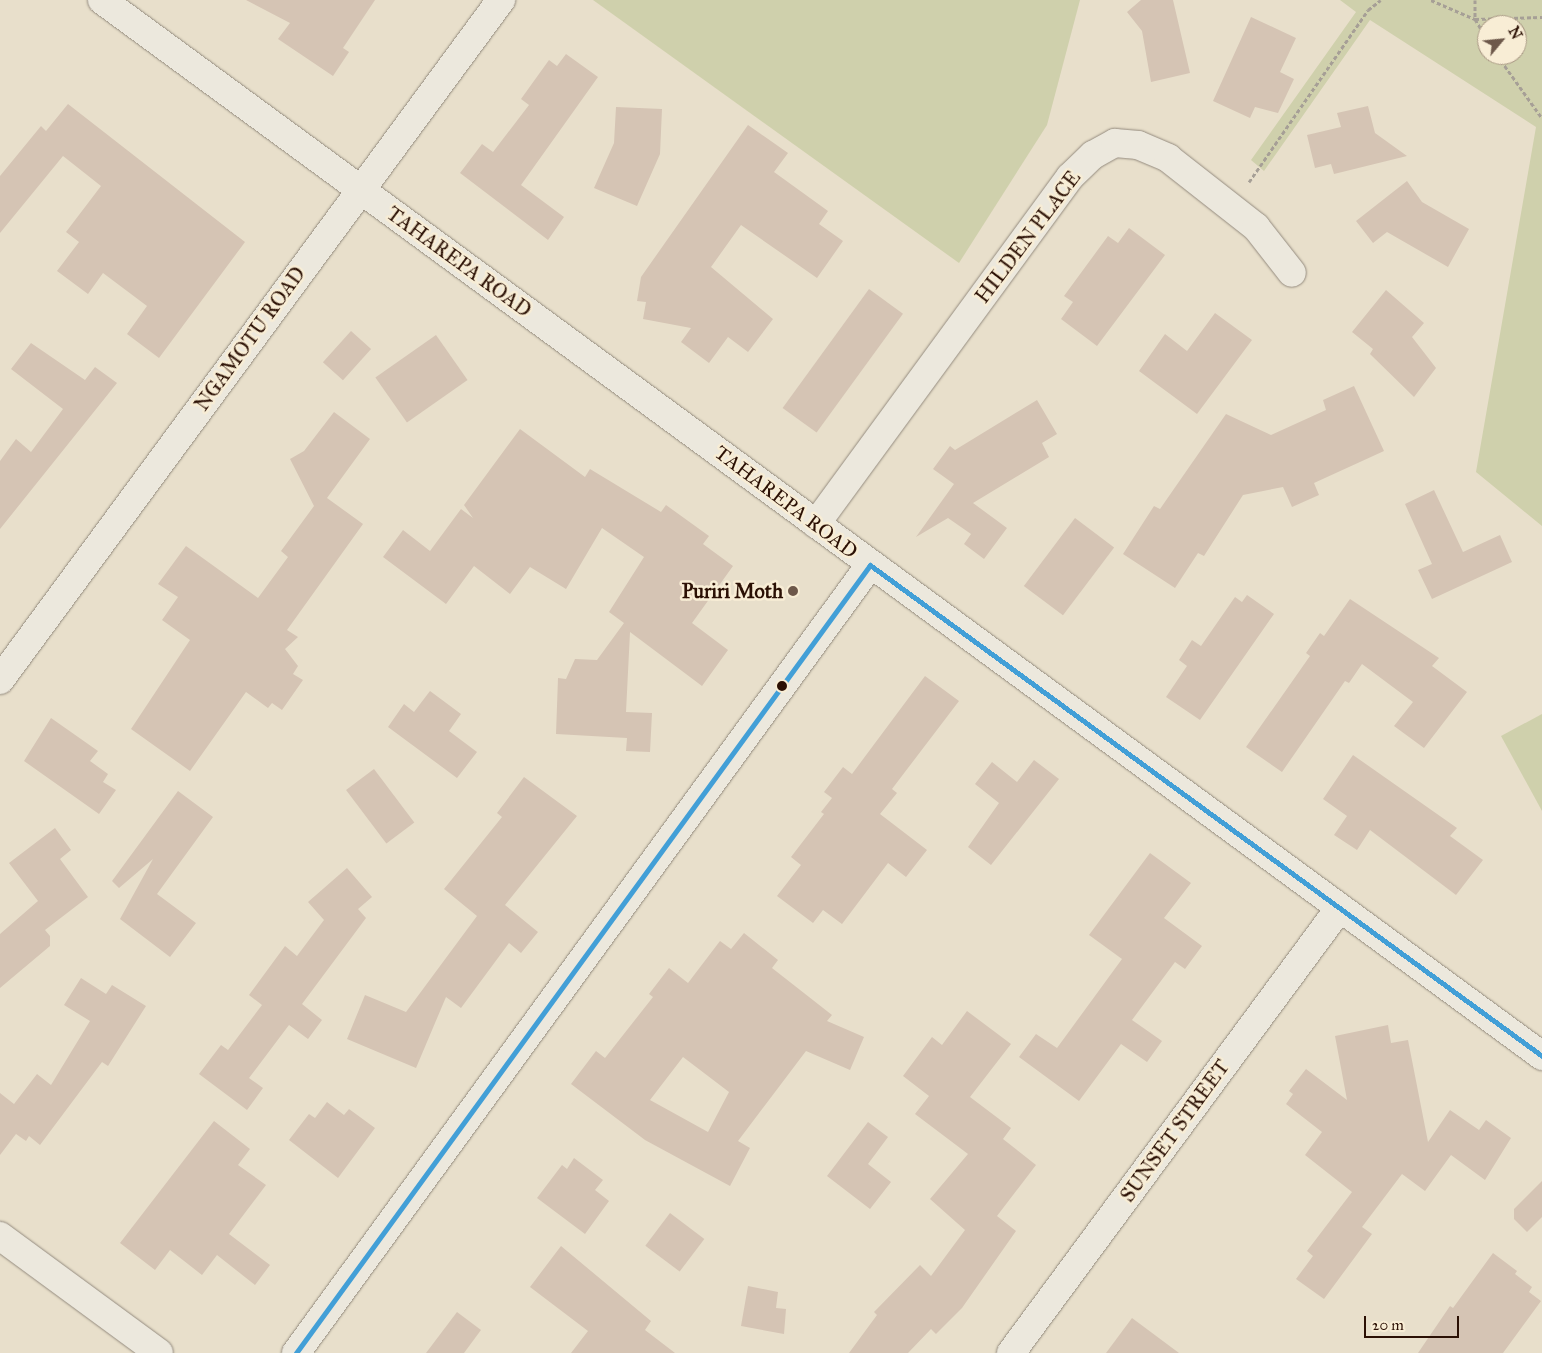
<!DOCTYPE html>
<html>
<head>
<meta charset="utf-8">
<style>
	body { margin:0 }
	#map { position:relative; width:1542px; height:1353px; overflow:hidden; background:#e8dfcb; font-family:"IM FELL Great Primer",serif }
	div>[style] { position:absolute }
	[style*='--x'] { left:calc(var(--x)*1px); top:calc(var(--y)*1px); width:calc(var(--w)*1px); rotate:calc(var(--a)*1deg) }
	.green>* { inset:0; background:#cfd0ac }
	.building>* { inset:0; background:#d5c4b4; transform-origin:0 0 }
	.path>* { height:3px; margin-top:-1.5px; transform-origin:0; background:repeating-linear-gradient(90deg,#a69f96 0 4px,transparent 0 6.5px) }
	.roads { filter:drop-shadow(0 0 1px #948b7f) drop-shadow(0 0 1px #948b7f) }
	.street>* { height:28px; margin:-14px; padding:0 14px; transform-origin:14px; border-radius:14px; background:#ece8dd }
	.secondary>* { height:28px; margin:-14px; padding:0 14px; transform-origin:14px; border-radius:14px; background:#ece8dd }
	.bus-1>* { height:5px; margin:-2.5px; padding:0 2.5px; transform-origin:2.5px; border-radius:2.5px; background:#429fd7 }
	.dots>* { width:14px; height:14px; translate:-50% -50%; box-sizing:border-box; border:2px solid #f8edd5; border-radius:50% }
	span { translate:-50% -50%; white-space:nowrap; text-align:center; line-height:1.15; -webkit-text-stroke:5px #f8edd5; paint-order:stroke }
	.street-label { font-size:20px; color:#2b1004 }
	.poi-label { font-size:20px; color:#2b1004; font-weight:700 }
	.right { translate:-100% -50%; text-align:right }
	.north { position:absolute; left:1477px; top:15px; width:50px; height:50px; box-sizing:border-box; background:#f8edd5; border:1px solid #a69581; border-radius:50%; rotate:62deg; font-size:14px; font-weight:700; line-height:20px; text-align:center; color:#2b1004 }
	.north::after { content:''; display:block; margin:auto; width:18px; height:22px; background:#6d584a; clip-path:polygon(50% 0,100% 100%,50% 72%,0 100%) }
	.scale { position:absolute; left:1364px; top:1316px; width:95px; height:22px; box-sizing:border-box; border:2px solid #2b1004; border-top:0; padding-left:6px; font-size:15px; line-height:18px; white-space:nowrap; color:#2b1004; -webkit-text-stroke:4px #f8edd5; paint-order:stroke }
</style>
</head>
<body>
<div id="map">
	<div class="green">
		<div style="clip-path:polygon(593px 0,1080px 0,1047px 125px,959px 263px)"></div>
		<div style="clip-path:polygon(evenodd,1340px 0,1542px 0,1542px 526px,1476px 472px,1536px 127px,1370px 20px,1264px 171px,1251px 160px,1356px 12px,1340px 0,1487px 25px,1517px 25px,1517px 55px,1487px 55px,1487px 25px)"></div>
		<div style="clip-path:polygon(1542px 714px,1542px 811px,1501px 736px)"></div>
	</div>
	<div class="building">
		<div style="clip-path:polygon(246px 0,375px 0,343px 48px,349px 52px,333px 76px,278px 39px,290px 23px)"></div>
		<div style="clip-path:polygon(1141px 0,1173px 0,1190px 73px,1151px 82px,1142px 31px,1127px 12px)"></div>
		<div style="clip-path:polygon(1251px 17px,1296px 38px,1280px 72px,1294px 79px,1278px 113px,1255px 107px,1250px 118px,1213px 101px)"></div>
		<div style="clip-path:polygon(566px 54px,598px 77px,521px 185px,564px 217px,548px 240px,460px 173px,482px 144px,493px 152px,529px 105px,521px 99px,549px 60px,557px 66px)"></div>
		<div style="clip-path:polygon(68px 104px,245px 242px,159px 358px,127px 334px,147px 306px,103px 273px,88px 294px,57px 271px,79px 242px,66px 232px,101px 186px,63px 156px,0 233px,0 176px,41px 126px,46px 131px)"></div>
		<div style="clip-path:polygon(1368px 106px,1375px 133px,1407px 156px,1334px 174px,1331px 164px,1315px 168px,1307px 135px,1341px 127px,1337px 113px)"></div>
		<div style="clip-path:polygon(616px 107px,662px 109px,660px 154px,637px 206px,594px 188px,614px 143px)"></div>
		<div style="clip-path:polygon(748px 125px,788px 153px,774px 172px,828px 211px,819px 224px,843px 241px,817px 278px,741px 225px,711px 267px,773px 319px,748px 352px,728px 337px,709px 363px,681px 342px,691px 328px,643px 319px,646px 302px,637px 301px,641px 277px)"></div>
		<div style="clip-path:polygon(1407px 181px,1422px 202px,1469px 229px,1448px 267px,1387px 232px,1373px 243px,1356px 221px)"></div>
		<div style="clip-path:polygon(1129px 228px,1165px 255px,1097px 346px,1061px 319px,1073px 302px,1064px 296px,1108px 236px,1118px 243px)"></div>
		<div style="left:869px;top:289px;width:42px;height:147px;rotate:36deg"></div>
		<div style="clip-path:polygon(1386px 290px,1424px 323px,1412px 337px,1436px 368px,1414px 397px,1370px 354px,1373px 349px,1352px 332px)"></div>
		<div style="clip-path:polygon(1215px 313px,1252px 340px,1197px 414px,1139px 371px,1165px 334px,1187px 351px)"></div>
		<div style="left:351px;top:331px;width:27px;height:42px;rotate:42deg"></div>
		<div style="left:436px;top:335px;width:55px;height:74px;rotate:55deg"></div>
		<div style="clip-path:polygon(31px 343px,85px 380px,95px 367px,117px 383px,0 529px,0 461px,16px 439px,31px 452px,63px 409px,11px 369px)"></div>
		<div style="clip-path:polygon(1354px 386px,1384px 451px,1314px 483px,1319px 495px,1292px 507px,1283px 487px,1243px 495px,1204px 556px,1198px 553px,1175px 588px,1123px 554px,1154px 506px,1160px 509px,1226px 414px,1271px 435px,1326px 410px,1323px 400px)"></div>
		<div style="clip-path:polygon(1037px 400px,1057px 434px,1042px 443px,1049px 457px,973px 503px,1007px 528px,984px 559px,964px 544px,971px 534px,948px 518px,916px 537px,954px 484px,933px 469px,950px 446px,955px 450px)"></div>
		<div style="clip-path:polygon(334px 412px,370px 439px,327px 498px,363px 524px,287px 630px,298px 637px,285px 649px,298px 666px,293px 674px,303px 680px,282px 710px,272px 703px,268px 708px,246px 692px,190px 771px,131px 729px,190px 640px,162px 620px,178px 597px,158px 584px,186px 546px,258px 598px,288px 557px,281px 551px,314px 506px,290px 459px,304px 451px)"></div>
		<div style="clip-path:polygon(520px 429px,585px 477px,590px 469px,661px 512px,666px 505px,709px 536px,703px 544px,733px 566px,692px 623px,728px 650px,702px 686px,630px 632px,626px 712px,652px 713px,650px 752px,626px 751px,627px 738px,556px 734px,558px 678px,566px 679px,575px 659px,597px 660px,624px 623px,609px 612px,644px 557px,602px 528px,566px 589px,530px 567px,510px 594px,474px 566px,446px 604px,383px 557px,403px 530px,430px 551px,461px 509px,473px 518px,464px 505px)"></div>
		<div style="clip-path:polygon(1434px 490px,1463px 552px,1500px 535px,1512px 562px,1432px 599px,1418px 570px,1432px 564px,1405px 504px)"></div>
		<div style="left:1075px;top:518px;width:49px;height:85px;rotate:37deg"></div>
		<div style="clip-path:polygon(1247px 595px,1274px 614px,1200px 720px,1166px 697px,1187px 666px,1179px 660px,1192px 640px,1201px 646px,1235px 597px,1242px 602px)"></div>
		<div style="clip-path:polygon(1350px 599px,1439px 658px,1432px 666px,1467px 692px,1424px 748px,1394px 726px,1413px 702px,1362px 664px,1349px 683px,1345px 681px,1282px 772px,1246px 747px,1310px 656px,1306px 653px,1320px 633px,1324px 636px)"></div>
		<div style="clip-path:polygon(925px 676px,959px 701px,892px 789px,897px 793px,880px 814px,927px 850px,906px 877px,888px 863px,842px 924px,823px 910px,813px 923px,777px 896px,801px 865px,791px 857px,824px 814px,821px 812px,832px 798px,824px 792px,843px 767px,852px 774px)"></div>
		<div style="clip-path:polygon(430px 691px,461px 714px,449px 731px,477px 752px,457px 778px,388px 727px,404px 704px,414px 712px)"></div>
		<div style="clip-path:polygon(51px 718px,98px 751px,90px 761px,108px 774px,103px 782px,116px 790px,99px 814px,24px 761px)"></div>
		<div style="clip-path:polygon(1353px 755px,1457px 828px,1450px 836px,1483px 860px,1456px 895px,1370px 830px,1357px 850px,1334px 835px,1347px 816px,1323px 799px)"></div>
		<div style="clip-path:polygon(1034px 760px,1059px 779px,991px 865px,968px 847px,999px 803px,975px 784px,992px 762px,1017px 782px)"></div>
		<div style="left:374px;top:769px;width:67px;height:35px;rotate:53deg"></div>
		<div style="clip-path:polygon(524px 777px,577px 816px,505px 905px,538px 932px,521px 953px,509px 943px,461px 1008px,446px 997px,416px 1068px,347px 1039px,365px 995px,406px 1012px,477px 916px,444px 889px,502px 817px,497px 813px)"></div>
		<div style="clip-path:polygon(178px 791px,213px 817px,157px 894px,196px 923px,170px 957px,120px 919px,153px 859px,119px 888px,112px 881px)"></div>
		<div style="clip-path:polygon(55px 828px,71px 850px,60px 859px,88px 897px,45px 930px,50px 936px,50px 946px,0 988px,0 934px,38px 901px,9px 863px)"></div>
		<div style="clip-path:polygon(1150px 853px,1191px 883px,1164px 918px,1202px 946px,1185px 969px,1175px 962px,1132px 1020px,1162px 1041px,1147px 1062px,1121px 1044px,1079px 1101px,1019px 1057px,1036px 1034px,1057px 1048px,1122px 959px,1089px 935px)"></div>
		<div style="clip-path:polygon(347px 868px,372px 897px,358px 909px,366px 918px,302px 1004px,322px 1020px,308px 1039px,289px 1025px,249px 1078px,263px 1088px,247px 1110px,199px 1074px,221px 1045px,228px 1050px,262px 1005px,249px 995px,285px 946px,297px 956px,324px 920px,308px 902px)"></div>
		<div style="clip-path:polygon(evenodd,744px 933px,778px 960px,772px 968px,832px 1015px,827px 1021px,864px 1037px,850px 1070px,806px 1051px,738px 1141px,750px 1148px,730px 1186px,645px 1140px,571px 1084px,596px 1051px,605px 1058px,653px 997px,649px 994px,669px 968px,688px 983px,720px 941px,731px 949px,744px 933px,683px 1057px,729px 1092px,708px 1132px,650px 1100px,683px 1057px)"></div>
		<div style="clip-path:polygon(81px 978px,106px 994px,112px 985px,146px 1006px,108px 1066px,102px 1062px,40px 1145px,29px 1136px,26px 1141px,16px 1134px,0 1155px,0 1093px,14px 1104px,37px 1074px,51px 1085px,90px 1021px,64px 1005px)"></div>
		<div style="clip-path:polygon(967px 1011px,1011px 1044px,970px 1097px,1011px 1128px,1003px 1139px,1036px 1165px,997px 1216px,1016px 1231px,962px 1308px,936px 1334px,931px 1329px,908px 1353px,849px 1353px,877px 1315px,874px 1312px,920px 1265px,931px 1276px,965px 1230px,930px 1199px,968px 1154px,915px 1114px,929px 1096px,903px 1076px,932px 1037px,942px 1045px)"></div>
		<div style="clip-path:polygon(1388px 1025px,1391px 1043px,1408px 1040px,1428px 1142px,1450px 1110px,1479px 1130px,1486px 1120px,1511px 1138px,1485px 1180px,1451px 1155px,1425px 1191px,1402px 1174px,1362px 1227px,1372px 1234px,1324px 1299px,1296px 1279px,1313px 1256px,1307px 1251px,1352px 1192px,1305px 1155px,1322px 1132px,1286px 1104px,1293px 1094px,1289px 1091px,1306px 1069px,1347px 1100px,1335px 1036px)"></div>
		<div style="clip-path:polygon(327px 1102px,344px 1115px,349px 1109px,375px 1128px,338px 1178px,289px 1140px,309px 1114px,315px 1118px)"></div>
		<div style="clip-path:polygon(214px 1121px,250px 1149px,238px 1165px,266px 1185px,229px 1234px,270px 1265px,255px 1285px,217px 1255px,202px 1275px,170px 1250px,155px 1270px,120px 1243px)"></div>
		<div style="clip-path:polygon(868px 1122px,888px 1137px,868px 1164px,891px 1182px,870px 1209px,827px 1176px)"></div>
		<div style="clip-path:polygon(574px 1158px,603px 1180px,595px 1190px,609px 1201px,585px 1234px,537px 1198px,562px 1165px,567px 1169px)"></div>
		<div style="clip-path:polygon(1542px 1181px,1542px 1217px,1527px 1232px,1514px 1219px,1514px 1209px)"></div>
		<div style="left:670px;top:1213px;width:43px;height:41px;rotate:37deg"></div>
		<div style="clip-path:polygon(561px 1246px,651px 1321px,645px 1330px,675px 1353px,571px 1353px,588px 1331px,530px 1287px)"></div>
		<div style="clip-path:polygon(1493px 1253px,1517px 1271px,1515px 1274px,1532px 1287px,1529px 1292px,1541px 1301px,1503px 1353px,1418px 1353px,1450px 1306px,1453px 1308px)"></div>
		<div style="clip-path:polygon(748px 1286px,778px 1292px,776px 1308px,786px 1309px,784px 1334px,741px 1326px)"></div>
		<div style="clip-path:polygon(457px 1312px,481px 1330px,464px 1353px,426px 1353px)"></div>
		<div style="clip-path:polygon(1132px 1318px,1179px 1353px,1106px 1353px)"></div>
	</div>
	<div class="path">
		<div style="--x:1431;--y:0;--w:48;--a:23.4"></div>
		<div style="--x:1475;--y:19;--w:67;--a:-1.7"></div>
		<div style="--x:1475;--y:0;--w:19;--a:90"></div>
		<div style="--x:1475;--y:19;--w:23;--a:59"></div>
		<div style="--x:1497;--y:55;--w:77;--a:54.5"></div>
		<div style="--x:1249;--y:182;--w:209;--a:-55.3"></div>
		<div style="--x:1368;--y:10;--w:16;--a:-38"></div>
	</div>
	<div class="roads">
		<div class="street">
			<div style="--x:816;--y:524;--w:430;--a:-53.8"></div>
			<div style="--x:1070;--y:177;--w:32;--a:-44"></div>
			<div style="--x:1093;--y:155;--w:25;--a:-29"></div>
			<div style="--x:1115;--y:143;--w:23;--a:5"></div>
			<div style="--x:1138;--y:145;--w:33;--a:23"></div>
			<div style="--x:1168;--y:158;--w:112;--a:38.1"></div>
			<div style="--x:1256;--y:227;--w:58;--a:52"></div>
			<div style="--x:0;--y:680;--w:845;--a:-53.62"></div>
			<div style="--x:0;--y:1236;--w:197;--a:36.3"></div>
			<div style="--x:296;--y:1353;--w:975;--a:-53.93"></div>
			<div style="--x:1011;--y:1353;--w:552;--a:-53.55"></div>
		</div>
		<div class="secondary">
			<div style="--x:102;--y:0;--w:1786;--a:36.25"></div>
		</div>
	</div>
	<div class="bus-1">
		<div style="--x:296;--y:1353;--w:975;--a:-53.93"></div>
		<div style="--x:870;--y:565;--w:832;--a:36.15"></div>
	</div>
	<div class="dots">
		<div style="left:793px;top:591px;background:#6d584a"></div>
		<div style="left:782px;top:686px;background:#2b1004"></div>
	</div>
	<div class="street-label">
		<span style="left:1028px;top:237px;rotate:-53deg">HILDEN PLACE</span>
		<span style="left:459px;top:262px;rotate:36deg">TAHAREPA ROAD</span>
		<span style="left:250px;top:339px;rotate:-54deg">NGAMOTU ROAD</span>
		<span style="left:786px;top:502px;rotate:37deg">TAHAREPA ROAD</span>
		<span style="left:1175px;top:1131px;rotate:-54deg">SUNSET STREET</span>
	</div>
	<div class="poi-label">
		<span class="right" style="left:783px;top:591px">Puriri Moth</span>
	</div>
	<div class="north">N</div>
	<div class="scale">20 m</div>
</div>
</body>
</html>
